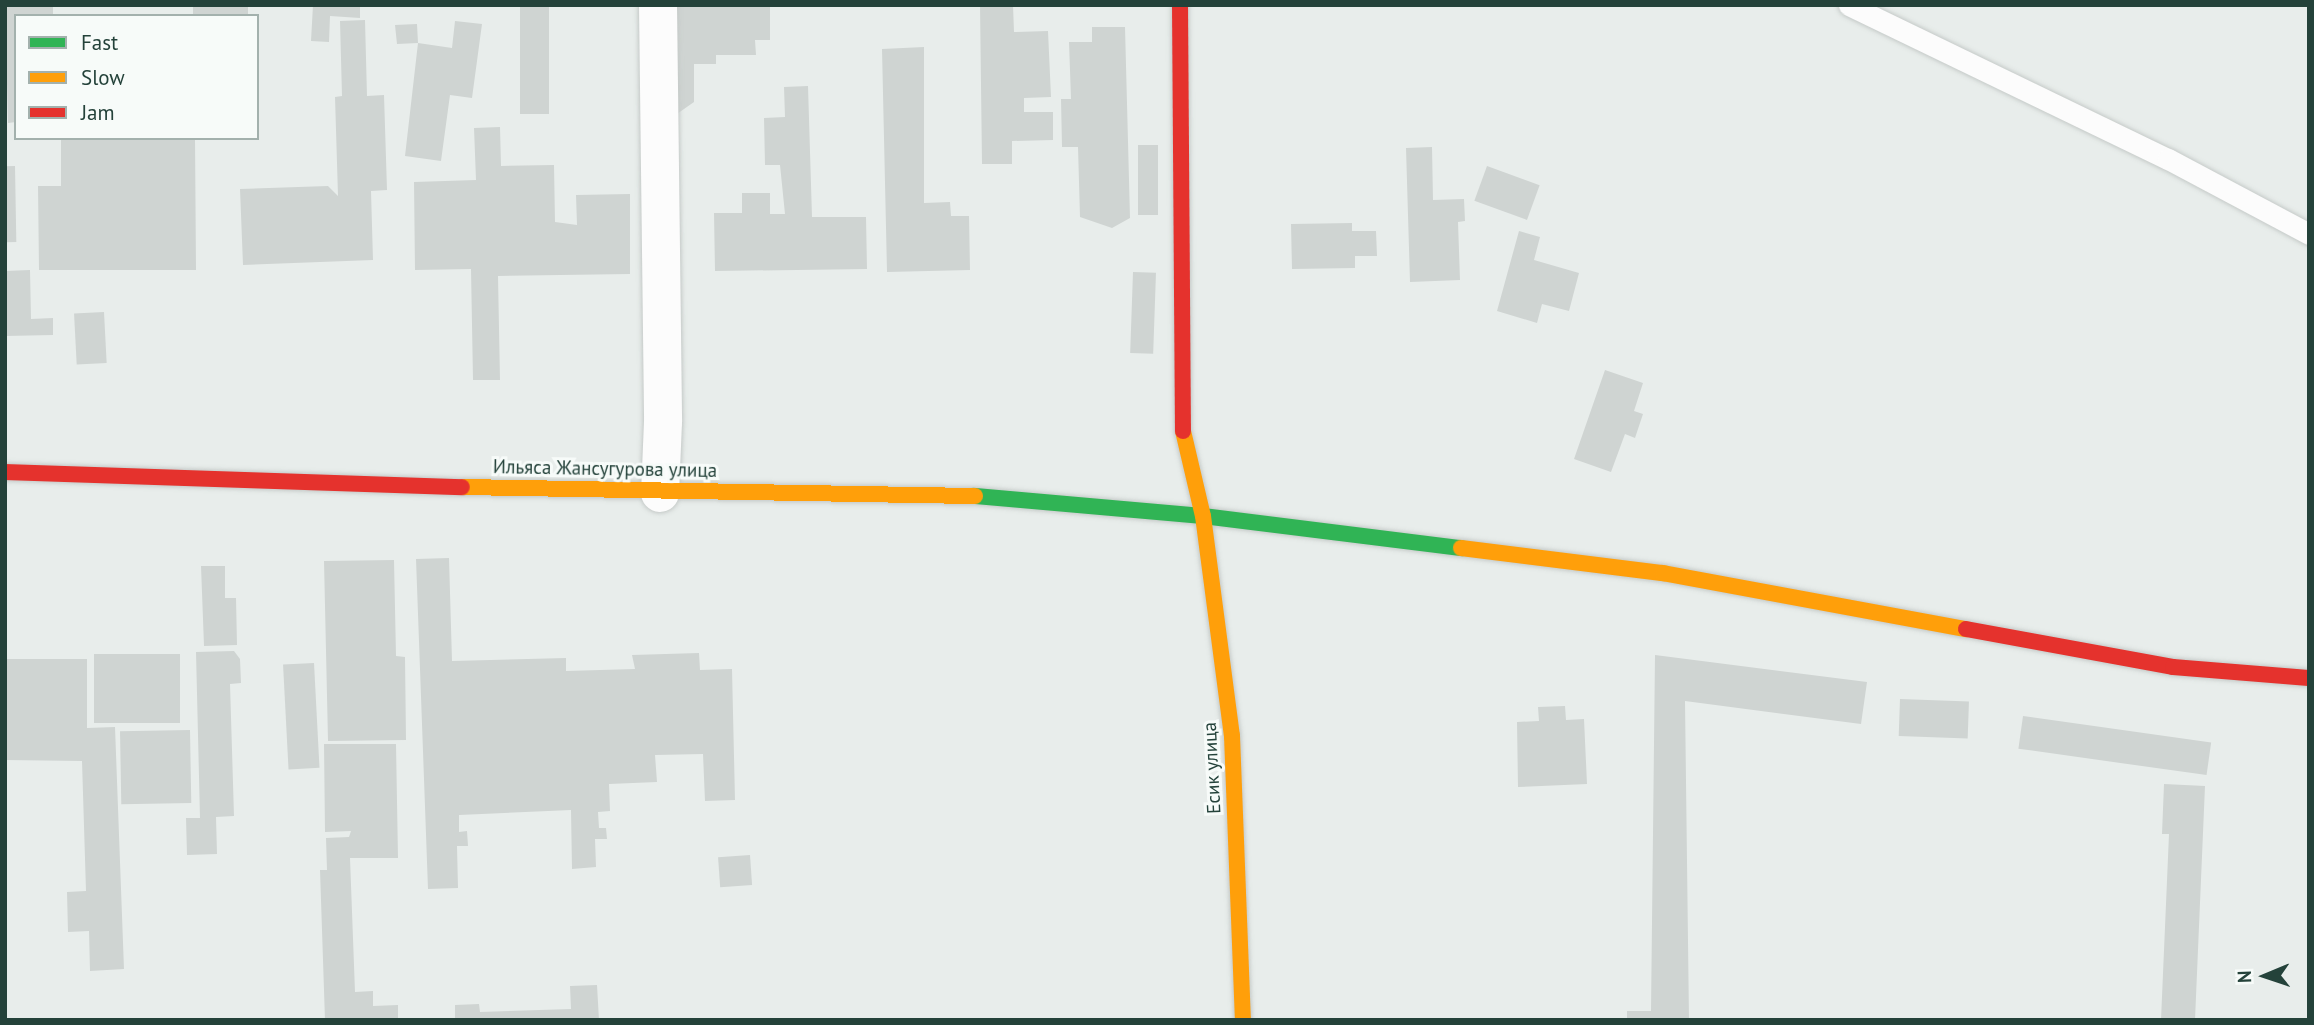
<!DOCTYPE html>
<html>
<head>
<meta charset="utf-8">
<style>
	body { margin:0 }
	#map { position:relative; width:2314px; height:1025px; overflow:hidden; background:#e8edeb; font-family:"PT Sans",sans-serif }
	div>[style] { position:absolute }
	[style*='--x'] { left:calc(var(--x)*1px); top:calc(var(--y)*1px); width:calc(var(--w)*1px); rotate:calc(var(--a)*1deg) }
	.building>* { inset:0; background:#cfd4d2; transform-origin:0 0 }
	.roads { filter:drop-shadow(0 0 2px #c5cac8) drop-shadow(0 0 2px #c5cac8) }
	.lane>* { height:21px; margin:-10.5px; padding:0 10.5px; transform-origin:10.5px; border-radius:10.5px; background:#fcfcfc }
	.street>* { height:38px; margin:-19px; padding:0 19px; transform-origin:19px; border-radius:19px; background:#fcfcfc }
	.fast>* { height:16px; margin:-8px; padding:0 8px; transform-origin:8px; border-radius:8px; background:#30b455 }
	.slow>* { height:16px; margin:-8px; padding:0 8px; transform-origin:8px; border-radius:8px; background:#ff9f0a }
	.jam>* { height:16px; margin:-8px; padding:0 8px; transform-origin:8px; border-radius:8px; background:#e5322d }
	span { translate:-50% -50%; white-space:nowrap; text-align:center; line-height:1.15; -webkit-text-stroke:6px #f7fbf9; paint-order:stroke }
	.street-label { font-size:19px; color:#24423a }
	.frame { position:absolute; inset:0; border:7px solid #24423a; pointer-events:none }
	.legend { position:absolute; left:14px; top:14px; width:245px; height:126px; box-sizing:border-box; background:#f7fbf9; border:2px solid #a3b1ad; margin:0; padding:9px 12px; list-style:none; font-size:21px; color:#24423a }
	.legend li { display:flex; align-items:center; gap:14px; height:35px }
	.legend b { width:35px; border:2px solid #a3b1ad }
	.north { position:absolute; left:2230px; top:941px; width:70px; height:70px; -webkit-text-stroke:5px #f7fbf9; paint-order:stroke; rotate:268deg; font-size:19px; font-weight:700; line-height:28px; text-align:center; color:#24423a }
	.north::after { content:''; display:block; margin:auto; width:24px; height:32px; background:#24423a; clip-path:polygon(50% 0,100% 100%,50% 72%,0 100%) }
</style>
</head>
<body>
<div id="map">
	<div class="building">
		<div style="clip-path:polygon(5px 5px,53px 5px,53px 16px,16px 16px,16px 122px,8px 123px)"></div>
		<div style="left:193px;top:5px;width:55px;height:11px"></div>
		<div style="clip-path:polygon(313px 5px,360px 5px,360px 18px,330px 16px,329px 42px,311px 41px)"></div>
		<div style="left:520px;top:5px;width:29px;height:109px"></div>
		<div style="clip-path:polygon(674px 5px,770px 5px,770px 40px,755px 40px,756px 55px,716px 55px,716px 64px,694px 64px,694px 102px,674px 116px)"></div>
		<div style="clip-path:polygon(980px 5px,1013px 5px,1014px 32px,1048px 31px,1051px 97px,1024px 98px,1024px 112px,1053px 112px,1053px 140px,1012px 141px,1012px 164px,982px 164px)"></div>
		<div style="clip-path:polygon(365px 20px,367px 96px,384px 95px,387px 190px,371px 191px,373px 260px,243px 265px,240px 189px,328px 186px,338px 196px,335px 97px,342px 96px,340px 21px)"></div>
		<div style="clip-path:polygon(455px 21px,482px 24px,472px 98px,450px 95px,441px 161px,405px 156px,418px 43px,397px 44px,395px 25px,417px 24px,418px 43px,452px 48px)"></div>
		<div style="clip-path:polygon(1092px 27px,1125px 27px,1130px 218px,1112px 228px,1080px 217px,1078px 147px,1062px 147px,1061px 99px,1071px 99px,1069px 42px,1092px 42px)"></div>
		<div style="clip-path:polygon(924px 47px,924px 203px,950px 202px,951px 216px,969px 216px,970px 270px,887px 272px,882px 49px)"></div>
		<div style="clip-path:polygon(808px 86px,812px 217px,866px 217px,867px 269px,715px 271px,714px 213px,742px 213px,742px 193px,770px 193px,770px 214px,785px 214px,780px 165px,765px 165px,764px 118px,785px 117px,784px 87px)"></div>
		<div style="clip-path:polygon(500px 127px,501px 166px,554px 165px,555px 222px,577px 225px,576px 195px,630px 194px,630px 274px,498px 276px,500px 380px,473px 380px,471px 269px,415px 270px,414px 182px,476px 180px,474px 128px)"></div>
		<div style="clip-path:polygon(61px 138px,195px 138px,196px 270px,39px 270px,38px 186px,61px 186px)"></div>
		<div style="left:1138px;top:145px;width:20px;height:70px"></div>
		<div style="clip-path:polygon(1432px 147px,1433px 200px,1464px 199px,1465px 221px,1458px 222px,1460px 280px,1410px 282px,1406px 148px)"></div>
		<div style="left:15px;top:166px;width:76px;height:10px;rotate:89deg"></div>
		<div style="left:1487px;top:166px;width:56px;height:37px;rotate:20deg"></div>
		<div style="clip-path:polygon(1352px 223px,1352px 231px,1376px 231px,1377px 256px,1355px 256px,1355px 268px,1292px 269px,1291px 224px)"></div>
		<div style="clip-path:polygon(1519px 231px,1540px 237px,1534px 260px,1579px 273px,1569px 311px,1542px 304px,1537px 323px,1497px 311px)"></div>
		<div style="clip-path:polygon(30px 270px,31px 319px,53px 318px,53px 335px,5px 336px,5px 271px)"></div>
		<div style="left:1133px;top:272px;width:23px;height:81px;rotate:2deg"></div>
		<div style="left:104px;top:312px;width:51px;height:30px;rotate:87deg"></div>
		<div style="clip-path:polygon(1605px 370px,1643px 383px,1634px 411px,1643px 414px,1635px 438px,1625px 434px,1611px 472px,1574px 459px)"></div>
		<div style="clip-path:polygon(449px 558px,452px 661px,566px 658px,566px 671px,635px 669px,632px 655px,699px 653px,700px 670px,732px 669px,735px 800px,705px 801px,703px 754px,655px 755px,657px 782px,609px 784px,610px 811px,598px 812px,599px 828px,606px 828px,607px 839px,595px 839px,596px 867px,572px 869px,571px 810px,459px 815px,459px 832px,467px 831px,468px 846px,457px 846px,458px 888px,428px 889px,416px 559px)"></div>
		<div style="clip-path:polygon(394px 560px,396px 656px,405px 657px,406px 740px,328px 741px,324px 561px)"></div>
		<div style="clip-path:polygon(201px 566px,225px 566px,225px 598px,236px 598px,237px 645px,204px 646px)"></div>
		<div style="clip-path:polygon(234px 651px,240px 659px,241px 683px,230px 684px,234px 816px,216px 817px,217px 854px,187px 855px,186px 818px,200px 818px,196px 652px)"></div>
		<div style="left:94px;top:654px;width:86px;height:69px"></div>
		<div style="clip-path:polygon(1655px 655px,1867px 682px,1861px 724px,1685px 701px,1689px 1020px,1627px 1020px,1627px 1011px,1651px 1011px)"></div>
		<div style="clip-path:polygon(5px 659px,87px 659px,87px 728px,115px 727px,124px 969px,90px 971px,89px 931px,68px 932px,67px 892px,86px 891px,82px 761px,5px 760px)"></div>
		<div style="left:314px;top:663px;width:105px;height:31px;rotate:87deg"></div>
		<div style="left:1900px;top:699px;width:69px;height:37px;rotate:2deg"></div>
		<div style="clip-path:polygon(1565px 706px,1566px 720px,1584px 719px,1587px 784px,1518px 787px,1517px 722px,1539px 721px,1538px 707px)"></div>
		<div style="left:2023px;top:716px;width:190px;height:33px;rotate:8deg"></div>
		<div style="left:190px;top:730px;width:73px;height:70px;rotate:89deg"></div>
		<div style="clip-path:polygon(324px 744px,396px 744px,398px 858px,350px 858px,355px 992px,373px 991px,373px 1006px,398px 1005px,398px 1020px,325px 1020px,320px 870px,327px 870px,326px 838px,349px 837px,351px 831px,325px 832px)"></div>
		<div style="clip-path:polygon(2164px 784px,2205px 786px,2195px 1020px,2161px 1020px,2169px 834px,2162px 834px)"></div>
		<div style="left:750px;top:855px;width:30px;height:32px;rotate:86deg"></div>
		<div style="clip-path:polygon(597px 985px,599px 1020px,455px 1020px,455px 1005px,479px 1004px,480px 1012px,571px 1009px,570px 986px)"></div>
	</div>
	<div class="roads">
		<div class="lane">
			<div style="--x:1849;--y:5;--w:354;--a:25.8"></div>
			<div style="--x:2168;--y:159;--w:160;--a:28"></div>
		</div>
		<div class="street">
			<div style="--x:658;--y:5;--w:417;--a:89.3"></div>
			<div style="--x:663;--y:422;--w:71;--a:92.4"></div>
		</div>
		<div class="fast">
			<div style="--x:975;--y:496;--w:229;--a:5"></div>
			<div style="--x:1203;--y:516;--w:260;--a:7.1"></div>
		</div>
		<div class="slow">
			<div style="--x:1183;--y:431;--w:87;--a:76.8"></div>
			<div style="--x:1203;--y:516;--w:222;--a:82.5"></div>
			<div style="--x:1232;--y:736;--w:284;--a:87.8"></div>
			<div style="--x:462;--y:487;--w:513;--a:1.01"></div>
			<div style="--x:1461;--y:548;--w:204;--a:7.1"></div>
			<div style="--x:1663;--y:573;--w:308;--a:10.5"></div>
		</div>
		<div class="jam">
			<div style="--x:1180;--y:5;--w:426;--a:89.6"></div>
			<div style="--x:5;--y:472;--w:457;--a:1.9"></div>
			<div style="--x:1966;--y:629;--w:210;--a:10.4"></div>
			<div style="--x:2173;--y:667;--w:136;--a:4.6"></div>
		</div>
	</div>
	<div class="street-label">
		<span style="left:605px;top:469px;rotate:1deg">Ильяса Жансугурова улица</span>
		<span style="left:1212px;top:768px;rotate:-93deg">Есик улица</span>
	</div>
	<div class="frame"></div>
	<ul class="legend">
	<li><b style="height:9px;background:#30b455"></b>Fast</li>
	<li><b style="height:9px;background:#ff9f0a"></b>Slow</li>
	<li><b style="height:9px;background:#e5322d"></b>Jam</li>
	</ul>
	<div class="north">N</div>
</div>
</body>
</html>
